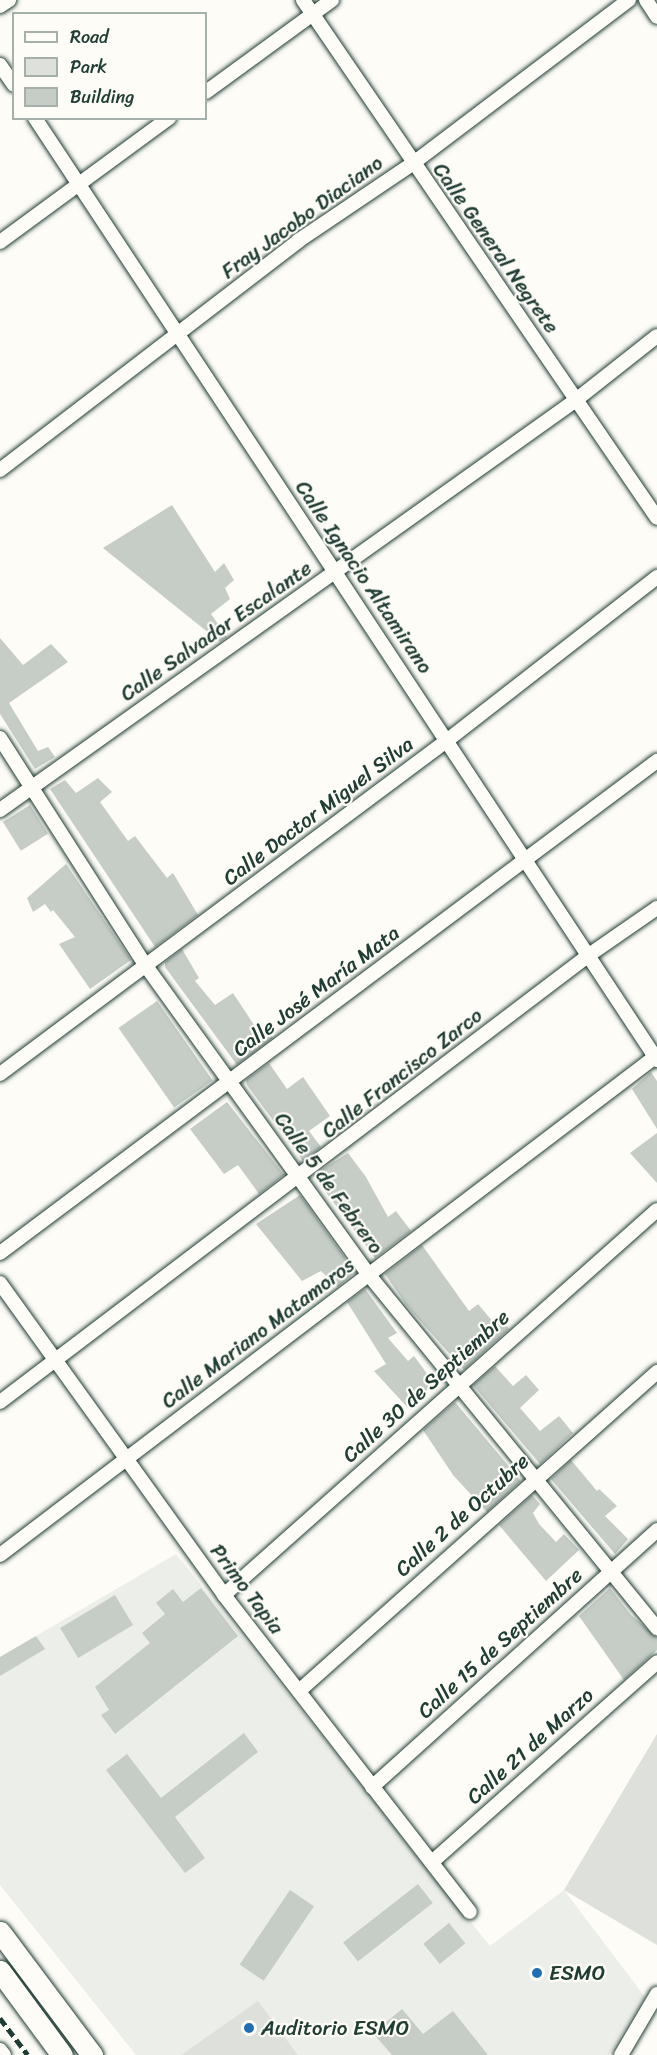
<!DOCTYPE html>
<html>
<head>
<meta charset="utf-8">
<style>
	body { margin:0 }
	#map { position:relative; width:657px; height:2055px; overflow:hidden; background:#fdfcf7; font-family:Sriracha,sans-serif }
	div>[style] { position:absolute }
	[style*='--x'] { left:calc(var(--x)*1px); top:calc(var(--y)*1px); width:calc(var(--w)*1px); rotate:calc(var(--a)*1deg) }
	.built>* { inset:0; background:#eceee9 }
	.green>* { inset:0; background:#dde0db }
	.building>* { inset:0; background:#c6cdc7; transform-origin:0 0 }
	.roads { filter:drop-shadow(0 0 2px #1f3d34) drop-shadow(0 0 2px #1f3d34) }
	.minor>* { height:14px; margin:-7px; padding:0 7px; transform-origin:7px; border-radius:7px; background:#fdfcf7 }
	.primary>* { height:21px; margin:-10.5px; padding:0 10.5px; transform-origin:10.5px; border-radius:10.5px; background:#fdfcf7 }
	.rail>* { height:4.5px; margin-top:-2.25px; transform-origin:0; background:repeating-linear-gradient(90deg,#1f3d34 0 9px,transparent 0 13.5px) }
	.dots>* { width:16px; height:16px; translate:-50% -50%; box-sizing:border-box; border:3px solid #fdfcf7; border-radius:50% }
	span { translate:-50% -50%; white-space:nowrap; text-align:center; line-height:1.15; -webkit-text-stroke:4.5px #fdfcf7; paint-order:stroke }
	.street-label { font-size:21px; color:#1f3d34 }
	.poi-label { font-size:21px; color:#1f3d34 }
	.left { translate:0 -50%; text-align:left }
	.legend { position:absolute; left:12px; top:12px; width:195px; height:108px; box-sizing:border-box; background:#fdfcf7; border:2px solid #a4b0a9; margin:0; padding:8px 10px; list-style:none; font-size:18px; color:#1f3d34 }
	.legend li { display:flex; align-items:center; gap:12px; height:30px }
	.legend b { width:30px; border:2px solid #a4b0a9 }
</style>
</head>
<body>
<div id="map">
	<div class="built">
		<div style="clip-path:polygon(176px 1554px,490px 1946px,564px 1890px,645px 1997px,609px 2055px,298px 2055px,258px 2002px,181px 2055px,136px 2055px,0 1885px,0 1657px)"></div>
	</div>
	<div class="green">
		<div style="clip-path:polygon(657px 1734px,657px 1945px,564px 1890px)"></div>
		<div style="clip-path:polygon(258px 2001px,298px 2055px,181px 2055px)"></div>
	</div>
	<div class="building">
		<div style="clip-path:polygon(172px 505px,215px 572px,224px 563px,234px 580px,225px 588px,230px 599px,211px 614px,227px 637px,220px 642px,103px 548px)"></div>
		<div style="clip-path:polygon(0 638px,23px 665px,51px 644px,68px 662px,9px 703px,38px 751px,48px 747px,55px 757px,35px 769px,0 714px)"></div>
		<div style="clip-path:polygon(98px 778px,112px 792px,100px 802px,128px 841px,135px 836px,167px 878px,173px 873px,198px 915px,155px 947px,50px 789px,65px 780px,76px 793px)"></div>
		<div style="left:30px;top:805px;width:34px;height:32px;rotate:58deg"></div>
		<div style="clip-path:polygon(66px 864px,131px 960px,90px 989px,59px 944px,75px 937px,53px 910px,51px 912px,45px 904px,33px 912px,27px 898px)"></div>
		<div style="clip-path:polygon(182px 949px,199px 978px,195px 981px,215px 1005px,233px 993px,256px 1028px,261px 1024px,273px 1038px,237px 1065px,165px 967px,165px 962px)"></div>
		<div style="left:157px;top:1001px;width:97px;height:47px;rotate:55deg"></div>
		<div style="clip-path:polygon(269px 1063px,287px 1089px,303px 1077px,330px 1116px,309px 1131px,321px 1147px,303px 1161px,247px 1085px,246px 1080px)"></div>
		<div style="clip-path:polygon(651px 1072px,657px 1081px,657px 1129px,632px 1089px)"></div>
		<div style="clip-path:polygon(227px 1102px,284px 1175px,259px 1194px,238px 1165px,224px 1174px,190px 1129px)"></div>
		<div style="clip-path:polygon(657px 1133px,657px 1183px,630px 1153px)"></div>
		<div style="clip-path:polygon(348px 1153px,366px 1177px,388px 1217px,396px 1211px,411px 1231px,375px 1258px,313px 1175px)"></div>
		<div style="clip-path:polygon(300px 1195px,355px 1272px,338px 1287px,321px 1271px,302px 1281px,256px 1224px)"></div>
		<div style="clip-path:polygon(422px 1245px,469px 1311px,478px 1304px,494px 1323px,500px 1316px,509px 1329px,464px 1370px,407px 1306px,385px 1274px)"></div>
		<div style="clip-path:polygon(365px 1289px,397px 1333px,388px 1338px,408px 1361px,414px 1356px,434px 1383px,408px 1408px,374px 1371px,386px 1364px,347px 1302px)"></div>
		<div style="clip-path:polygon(495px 1366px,513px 1386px,526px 1375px,539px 1390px,520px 1408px,540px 1431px,559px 1416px,573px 1433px,540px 1464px,473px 1385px)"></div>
		<div style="clip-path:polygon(455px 1402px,521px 1481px,487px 1512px,453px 1475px,423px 1430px)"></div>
		<div style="clip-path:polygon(571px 1460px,597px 1491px,599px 1489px,617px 1506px,605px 1516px,628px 1539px,615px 1554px,551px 1479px)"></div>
		<div style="clip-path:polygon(532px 1495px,540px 1504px,533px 1513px,539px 1524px,556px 1542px,564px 1534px,579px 1550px,546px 1581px,499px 1525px)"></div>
		<div style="clip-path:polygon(201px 1588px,238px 1636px,115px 1734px,101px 1715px,109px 1710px,95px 1687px,150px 1643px,142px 1633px,165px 1614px,156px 1603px,173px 1589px,183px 1602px)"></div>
		<div style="clip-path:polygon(610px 1588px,631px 1615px,657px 1637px,657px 1650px,624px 1680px,579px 1616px)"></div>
		<div style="left:115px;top:1595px;width:35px;height:64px;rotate:59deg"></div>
		<div style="clip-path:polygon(36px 1636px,45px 1649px,0 1676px,0 1657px)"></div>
		<div style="clip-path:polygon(244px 1733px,258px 1752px,175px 1817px,205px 1858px,185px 1873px,106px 1770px,127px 1754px,161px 1798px)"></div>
		<div style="left:418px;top:1884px;width:24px;height:95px;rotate:52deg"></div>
		<div style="left:290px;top:1890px;width:29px;height:90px;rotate:34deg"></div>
		<div style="left:449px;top:1923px;width:26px;height:33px;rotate:51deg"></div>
		<div style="clip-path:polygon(402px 2009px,423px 2034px,453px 2011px,488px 2055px,392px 2055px,373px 2033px)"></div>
	</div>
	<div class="roads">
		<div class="minor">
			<div style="--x:303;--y:0;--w:627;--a:55.65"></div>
			<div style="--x:646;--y:0;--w:20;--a:57"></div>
			<div style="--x:0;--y:6;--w:11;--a:-34"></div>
			<div style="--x:0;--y:65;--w:24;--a:55"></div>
			<div style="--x:206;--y:92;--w:156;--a:-36.1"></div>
			<div style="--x:35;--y:118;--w:1129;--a:56.56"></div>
			<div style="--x:0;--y:242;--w:210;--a:-36.3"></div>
			<div style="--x:0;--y:470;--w:376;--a:-37.5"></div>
			<div style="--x:298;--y:241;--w:138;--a:-34"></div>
			<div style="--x:412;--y:164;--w:272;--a:-37.1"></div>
			<div style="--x:0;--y:738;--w:271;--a:57.4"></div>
			<div style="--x:146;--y:966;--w:381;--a:54.2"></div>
			<div style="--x:369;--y:1275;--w:456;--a:50.8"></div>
			<div style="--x:0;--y:810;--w:707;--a:-35.44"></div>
			<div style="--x:576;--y:400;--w:103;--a:-38.3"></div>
			<div style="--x:0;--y:1074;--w:560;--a:-36.73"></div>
			<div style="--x:449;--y:739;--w:264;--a:-37.9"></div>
			<div style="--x:0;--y:1253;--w:821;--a:-36.83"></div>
			<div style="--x:0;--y:1283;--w:384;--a:54.3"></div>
			<div style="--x:224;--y:1595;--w:401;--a:52.2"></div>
			<div style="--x:0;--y:1402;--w:739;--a:-37.2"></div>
			<div style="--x:589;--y:955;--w:83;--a:-34.7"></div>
			<div style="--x:0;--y:1555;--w:823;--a:-37.25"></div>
			<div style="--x:224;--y:1595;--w:579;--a:-41.64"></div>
			<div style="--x:299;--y:1691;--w:480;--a:-41.7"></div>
			<div style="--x:372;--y:1787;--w:384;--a:-42"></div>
			<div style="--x:432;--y:1862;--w:301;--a:-41.6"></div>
			<div style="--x:0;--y:2050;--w:6;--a:51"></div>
			<div style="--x:621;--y:2055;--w:71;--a:-59.5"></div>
		</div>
		<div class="primary">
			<div style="--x:0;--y:1932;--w:154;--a:53.2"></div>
			<div style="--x:0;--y:1971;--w:104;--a:53.6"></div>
		</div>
	</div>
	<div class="rail">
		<div style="--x:0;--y:2018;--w:46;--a:52.9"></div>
	</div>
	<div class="dots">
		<div style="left:537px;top:1973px;background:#1f6fb2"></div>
		<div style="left:249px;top:2028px;background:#1f6fb2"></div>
	</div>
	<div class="street-label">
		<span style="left:302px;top:217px;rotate:-36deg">Fray Jacobo Diaciano</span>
		<span style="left:496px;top:248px;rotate:55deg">Calle General Negrete</span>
		<span style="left:364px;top:577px;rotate:56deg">Calle Ignacio Altamirano</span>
		<span style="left:216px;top:631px;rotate:-35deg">Calle Salvador Escalante</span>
		<span style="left:318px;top:811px;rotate:-37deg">Calle Doctor Miguel Silva</span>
		<span style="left:316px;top:991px;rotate:-37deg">Calle José María Mata</span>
		<span style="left:402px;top:1073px;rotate:-38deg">Calle Francisco Zarco</span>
		<span style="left:329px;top:1183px;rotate:54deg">Calle 5 de Febrero</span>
		<span style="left:258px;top:1333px;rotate:-37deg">Calle Mariano Matamoros</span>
		<span style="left:426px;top:1386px;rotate:-42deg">Calle 30 de Septiembre</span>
		<span style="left:462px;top:1515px;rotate:-42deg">Calle 2 de Octubre</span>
		<span style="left:247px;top:1589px;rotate:53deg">Primo Tapia</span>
		<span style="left:500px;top:1643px;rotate:-42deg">Calle 15 de Septiembre</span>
		<span style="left:530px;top:1746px;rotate:-42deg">Calle 21 de Marzo</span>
	</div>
	<div class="poi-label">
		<span class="left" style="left:549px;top:1973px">ESMO</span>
		<span class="left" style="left:261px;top:2028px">Auditorio ESMO</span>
	</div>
	<ul class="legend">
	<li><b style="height:8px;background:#fdfcf7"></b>Road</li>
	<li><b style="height:16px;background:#dde0db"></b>Park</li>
	<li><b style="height:16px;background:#c6cdc7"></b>Building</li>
	</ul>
</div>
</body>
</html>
